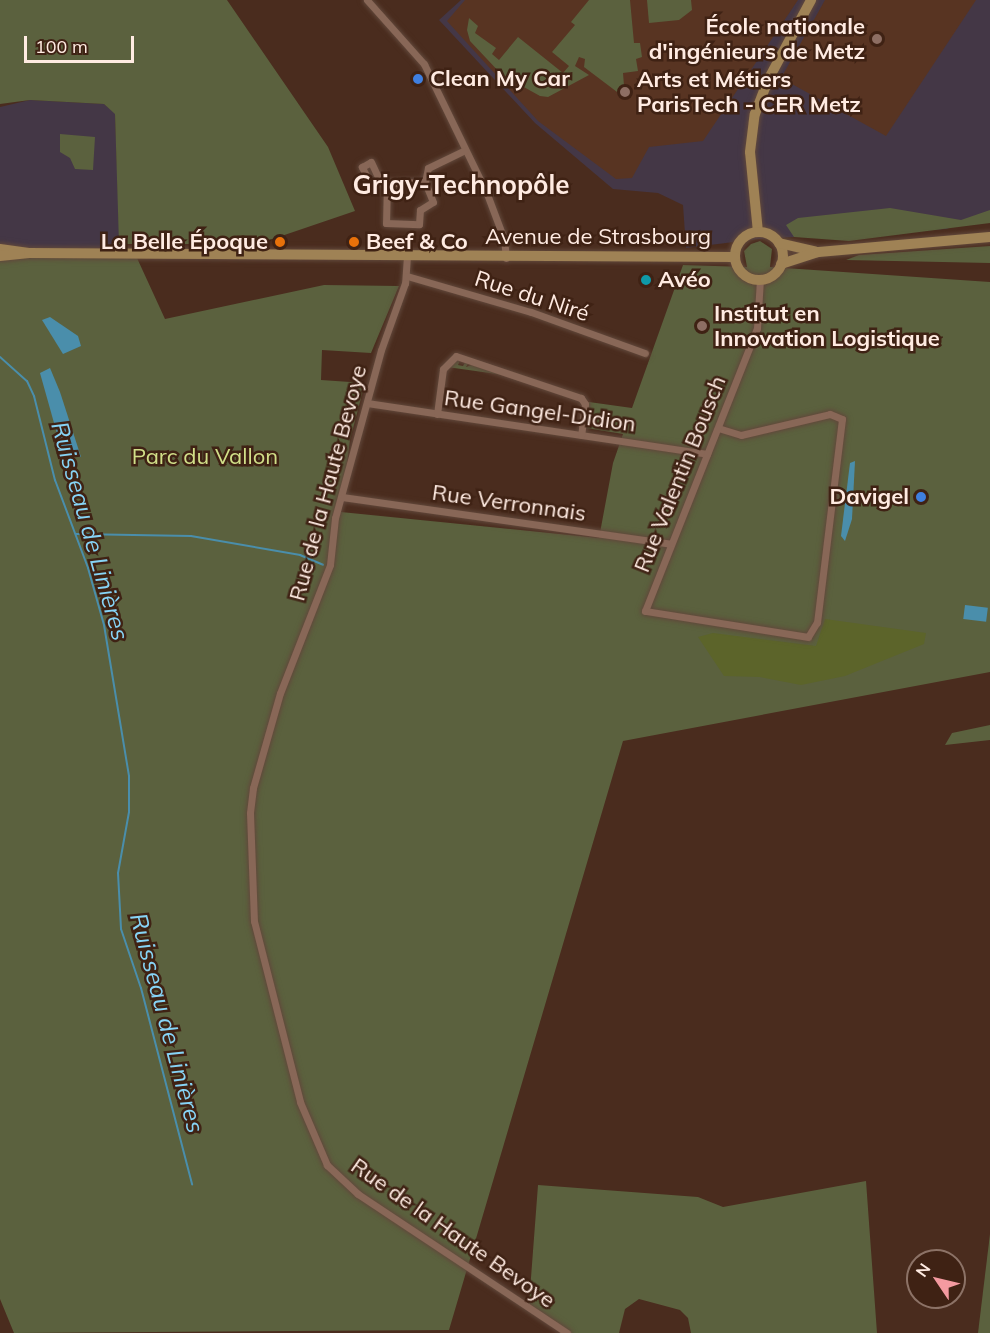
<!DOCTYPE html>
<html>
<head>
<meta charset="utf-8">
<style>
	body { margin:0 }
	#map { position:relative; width:990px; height:1333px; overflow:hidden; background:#4a2c1e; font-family:Mulish,sans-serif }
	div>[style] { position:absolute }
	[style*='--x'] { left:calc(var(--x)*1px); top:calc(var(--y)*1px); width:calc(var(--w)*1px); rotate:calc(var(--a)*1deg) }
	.commercial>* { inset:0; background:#443746 }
	.built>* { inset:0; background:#583422 }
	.green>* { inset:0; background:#5b613e }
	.forest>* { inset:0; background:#5c642a }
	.water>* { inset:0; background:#4a8eab; transform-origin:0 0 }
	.stream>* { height:2px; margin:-1px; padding:0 1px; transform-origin:1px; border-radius:1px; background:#4a8eab }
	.roads { filter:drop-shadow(0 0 2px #61483b) drop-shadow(0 0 2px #61483b) }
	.minor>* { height:7px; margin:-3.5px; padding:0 3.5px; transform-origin:3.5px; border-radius:3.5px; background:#886757 }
	.primary>* { height:10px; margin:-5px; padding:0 5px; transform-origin:5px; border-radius:5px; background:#9f8255 }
	.primary>.ring { margin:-5px; padding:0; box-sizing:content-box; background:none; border:10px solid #9f8255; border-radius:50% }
	.dots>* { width:16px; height:16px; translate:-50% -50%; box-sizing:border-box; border:3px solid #3f2214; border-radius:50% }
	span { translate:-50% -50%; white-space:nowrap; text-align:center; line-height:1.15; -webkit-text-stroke:5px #3f2214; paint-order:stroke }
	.poi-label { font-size:22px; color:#ffebe2; font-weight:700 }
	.right { translate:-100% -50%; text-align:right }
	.left { translate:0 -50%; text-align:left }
	.street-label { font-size:22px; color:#ffebe2 }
	.park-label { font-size:22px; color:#d1df88 }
	.water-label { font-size:24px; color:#87d4f6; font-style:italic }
	.quarter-label { font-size:26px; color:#ffebe2; font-weight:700 }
	.north { position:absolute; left:906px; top:1249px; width:60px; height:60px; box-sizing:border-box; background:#3f2214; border:2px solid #8c7266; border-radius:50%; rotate:305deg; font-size:16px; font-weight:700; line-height:24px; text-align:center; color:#ffebe2 }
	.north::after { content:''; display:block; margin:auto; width:21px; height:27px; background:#f49aa0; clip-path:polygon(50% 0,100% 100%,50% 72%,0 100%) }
	.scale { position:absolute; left:24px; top:36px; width:110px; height:27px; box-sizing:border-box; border:3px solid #ffebe2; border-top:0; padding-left:8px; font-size:18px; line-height:21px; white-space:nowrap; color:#ffebe2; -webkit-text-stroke:4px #3f2214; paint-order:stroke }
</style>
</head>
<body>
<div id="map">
	<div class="commercial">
		<div style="clip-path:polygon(461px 0,990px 0,990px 214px,946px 229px,758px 239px,686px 248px,683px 205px,658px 193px,613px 189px,535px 123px,439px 20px)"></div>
		<div style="clip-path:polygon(30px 100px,104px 104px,115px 113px,120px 250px,0 248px,0 107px)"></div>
	</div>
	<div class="built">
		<div style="clip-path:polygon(465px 0,798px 0,703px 141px,649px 147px,632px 178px,616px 179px,538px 121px,447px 21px)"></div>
		<div style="clip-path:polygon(825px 0,976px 0,886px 136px,781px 78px)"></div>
	</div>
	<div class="green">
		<div style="clip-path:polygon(0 0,227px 0,328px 147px,355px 211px,258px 244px,119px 244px,115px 114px,104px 104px,30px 100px,0 104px)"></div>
		<div style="clip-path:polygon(589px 0,630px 0,634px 43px,640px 43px,642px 57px,636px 59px,638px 71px,623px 73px,625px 98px,584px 67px,585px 59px,579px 57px,575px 66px,589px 75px,548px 97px,540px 96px,502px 75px,470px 41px,467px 30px,469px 18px,478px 26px,475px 33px,496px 48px,492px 54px,499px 60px,518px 37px,563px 73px,569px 66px,552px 52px,575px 25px,571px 22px)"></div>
		<div style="clip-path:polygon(647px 0,691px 0,692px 10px,679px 20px,649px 23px)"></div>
		<div style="clip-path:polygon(60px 134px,95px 137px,93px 170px,75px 169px,70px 158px,60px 152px)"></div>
		<div style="clip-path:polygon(890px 208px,961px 220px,990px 210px,990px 223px,849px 241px,794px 237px,786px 225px,798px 218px)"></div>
		<div style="clip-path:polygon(760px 241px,772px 249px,770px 267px,990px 282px,990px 672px,623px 741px,449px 1330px,14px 1333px,0 1299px,0 258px,137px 258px,165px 319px,324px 285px,399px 286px,371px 353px,322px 350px,321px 380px,365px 383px,350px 440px,341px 512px,599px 538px,613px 463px,623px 434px,586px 428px,589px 402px,632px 408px,683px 265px,747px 267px,744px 251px,751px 244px)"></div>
		<div style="clip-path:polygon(990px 246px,990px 263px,846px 260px,859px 255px)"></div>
		<div style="clip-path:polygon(455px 360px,460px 360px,458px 365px,463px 366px,466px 361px,469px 362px,466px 367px,474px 364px,504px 375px,447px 367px)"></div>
		<div style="clip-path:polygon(990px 725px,990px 740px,945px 745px,952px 733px)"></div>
		<div style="clip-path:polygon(866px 1181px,877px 1333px,691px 1333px,688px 1318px,680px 1310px,639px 1299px,625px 1309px,619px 1333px,567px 1333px,529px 1304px,538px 1185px,698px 1197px,723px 1207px)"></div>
		<div style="clip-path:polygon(990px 1234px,990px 1333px,978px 1333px)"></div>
	</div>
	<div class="forest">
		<div style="clip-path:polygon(825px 619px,926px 633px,924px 644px,845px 676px,801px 685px,760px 677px,724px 676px,698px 637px,713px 633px,816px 646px)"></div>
	</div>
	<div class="water">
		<div style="clip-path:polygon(50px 317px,78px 336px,81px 346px,63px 354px,42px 320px)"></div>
		<div style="clip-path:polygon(50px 368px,60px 392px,81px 457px,63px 455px,40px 373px)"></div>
		<div style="clip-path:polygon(855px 461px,852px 519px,845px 541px,841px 536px,850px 463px)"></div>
		<div style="left:965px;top:605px;width:23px;height:14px;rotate:7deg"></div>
	</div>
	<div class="stream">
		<div style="--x:0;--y:357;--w:36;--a:42"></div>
		<div style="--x:27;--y:381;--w:17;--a:65"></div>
		<div style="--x:34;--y:396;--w:87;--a:76"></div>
		<div style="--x:55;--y:480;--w:94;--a:69.4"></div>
		<div style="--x:88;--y:568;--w:59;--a:74.3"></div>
		<div style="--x:104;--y:625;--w:153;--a:80.6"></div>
		<div style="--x:129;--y:776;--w:36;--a:90"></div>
		<div style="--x:129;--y:812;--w:62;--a:100.2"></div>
		<div style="--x:118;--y:873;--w:56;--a:86.9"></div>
		<div style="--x:121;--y:929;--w:62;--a:71.3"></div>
		<div style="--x:141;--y:988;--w:203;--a:75.4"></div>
		<div style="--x:76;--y:534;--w:115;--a:1"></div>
		<div style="--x:191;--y:536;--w:111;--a:9.9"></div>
		<div style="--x:300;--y:555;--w:25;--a:23"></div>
	</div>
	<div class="roads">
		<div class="minor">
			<div style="--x:367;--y:0;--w:86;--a:48.3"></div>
			<div style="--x:424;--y:64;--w:144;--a:64.1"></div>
			<div style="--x:487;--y:194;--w:48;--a:69.3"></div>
			<div style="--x:504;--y:239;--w:19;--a:84"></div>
			<div style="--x:380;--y:181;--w:11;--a:180"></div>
			<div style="--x:369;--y:181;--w:16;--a:-117"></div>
			<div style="--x:362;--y:167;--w:10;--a:-29"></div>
			<div style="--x:371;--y:162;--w:21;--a:65"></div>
			<div style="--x:380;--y:181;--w:7;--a:16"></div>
			<div style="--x:425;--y:182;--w:38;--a:178"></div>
			<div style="--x:387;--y:183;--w:40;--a:91.4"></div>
			<div style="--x:386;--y:223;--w:33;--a:2"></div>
			<div style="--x:419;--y:224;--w:14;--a:-86"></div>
			<div style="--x:420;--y:210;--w:15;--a:-32"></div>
			<div style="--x:433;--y:202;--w:22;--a:-112"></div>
			<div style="--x:425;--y:182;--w:14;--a:-78"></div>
			<div style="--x:428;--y:168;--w:41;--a:-25.9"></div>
			<div style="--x:407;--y:256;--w:27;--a:94"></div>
			<div style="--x:405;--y:283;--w:71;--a:109.7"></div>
			<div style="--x:381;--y:350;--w:174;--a:105.3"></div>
			<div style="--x:335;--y:518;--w:47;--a:96.1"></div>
			<div style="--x:330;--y:565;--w:137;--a:111.3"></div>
			<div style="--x:280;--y:693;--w:99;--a:105.9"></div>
			<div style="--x:253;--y:788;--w:25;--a:97"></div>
			<div style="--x:250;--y:813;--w:108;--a:87.9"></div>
			<div style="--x:254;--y:921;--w:187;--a:75.7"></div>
			<div style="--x:300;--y:1102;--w:69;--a:66.8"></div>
			<div style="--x:327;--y:1165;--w:42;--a:43.1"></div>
			<div style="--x:358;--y:1194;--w:251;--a:33.6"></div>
			<div style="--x:407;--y:276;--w:129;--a:16.2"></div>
			<div style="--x:531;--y:312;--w:121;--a:19.8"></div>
			<div style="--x:367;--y:403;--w:344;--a:8.5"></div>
			<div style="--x:437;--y:414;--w:45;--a:-82.4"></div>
			<div style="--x:443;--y:369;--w:18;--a:-45"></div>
			<div style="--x:456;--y:356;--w:132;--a:18.6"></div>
			<div style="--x:581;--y:398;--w:7;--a:56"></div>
			<div style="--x:585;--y:404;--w:31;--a:97"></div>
			<div style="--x:718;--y:428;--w:24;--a:17"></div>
			<div style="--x:741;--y:435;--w:91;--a:-13.3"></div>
			<div style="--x:830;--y:414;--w:13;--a:23"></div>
			<div style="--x:842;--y:419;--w:205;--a:97"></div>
			<div style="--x:817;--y:622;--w:17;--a:121"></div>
			<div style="--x:808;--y:637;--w:165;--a:-170.9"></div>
			<div style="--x:645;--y:611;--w:304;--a:-68.4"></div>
			<div style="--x:757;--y:328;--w:49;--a:-86.5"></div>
			<div style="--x:342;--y:497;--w:332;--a:8.1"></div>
		</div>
		<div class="primary">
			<div style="--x:758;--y:232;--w:80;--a:-95.7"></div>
			<div style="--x:750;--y:152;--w:38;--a:-83"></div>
			<div style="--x:755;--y:114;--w:36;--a:-69"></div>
			<div style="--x:768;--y:80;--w:91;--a:-61.7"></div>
			<div class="ring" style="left:735px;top:232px;width:38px;height:38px"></div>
			<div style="--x:779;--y:243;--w:37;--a:13"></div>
			<div style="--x:0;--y:249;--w:29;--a:8"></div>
			<div style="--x:29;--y:253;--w:29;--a:174"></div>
			<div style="--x:29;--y:253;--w:706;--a:0.32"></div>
			<div style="--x:781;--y:264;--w:39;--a:-18"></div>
			<div style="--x:818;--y:252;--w:173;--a:-5"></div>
		</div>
	</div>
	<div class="dots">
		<div style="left:877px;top:39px;background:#8d6e63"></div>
		<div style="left:418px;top:79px;background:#3f7fe0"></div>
		<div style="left:625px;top:92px;background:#8d6e63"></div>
		<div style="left:280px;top:242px;background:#e8710a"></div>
		<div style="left:354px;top:242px;background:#e8710a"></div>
		<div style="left:646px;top:280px;background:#0f9aa8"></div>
		<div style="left:702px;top:326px;background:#8d6e63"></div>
		<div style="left:921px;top:497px;background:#3f7fe0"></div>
	</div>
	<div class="poi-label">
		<span class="right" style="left:865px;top:39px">École nationale<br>d'ingénieurs de Metz</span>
		<span class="left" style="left:430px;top:79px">Clean My Car</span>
		<span class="left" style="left:637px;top:92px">Arts et Métiers<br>ParisTech - CER Metz</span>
		<span class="right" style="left:268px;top:242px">La Belle Époque</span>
		<span class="left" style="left:366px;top:242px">Beef &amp; Co</span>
		<span class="left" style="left:658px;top:280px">Avéo</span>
		<span class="left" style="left:714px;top:326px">Institut en<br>Innovation Logistique</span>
		<span class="right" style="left:909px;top:497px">Davigel</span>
	</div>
	<div class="street-label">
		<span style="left:598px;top:237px">Avenue de Strasbourg</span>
		<span style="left:532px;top:296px;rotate:18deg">Rue du Niré</span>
		<span style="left:540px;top:411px;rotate:8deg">Rue Gangel-Didion</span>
		<span style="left:680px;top:474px;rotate:-68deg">Rue Valentin Bousch</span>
		<span style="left:328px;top:483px;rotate:-75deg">Rue de la Haute Bevoye</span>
		<span style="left:509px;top:503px;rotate:8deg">Rue Verronnais</span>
		<span style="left:453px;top:1233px;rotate:35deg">Rue de la Haute Bevoye</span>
	</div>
	<div class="park-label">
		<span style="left:205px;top:457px">Parc du Vallon</span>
	</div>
	<div class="water-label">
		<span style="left:90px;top:531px;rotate:74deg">Ruisseau de Linières</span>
		<span style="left:167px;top:1023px;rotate:75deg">Ruisseau de Linières</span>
	</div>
	<div class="quarter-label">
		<span style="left:461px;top:185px">Grigy-Technopôle</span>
	</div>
	<div class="north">N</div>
	<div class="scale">100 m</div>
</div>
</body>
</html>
